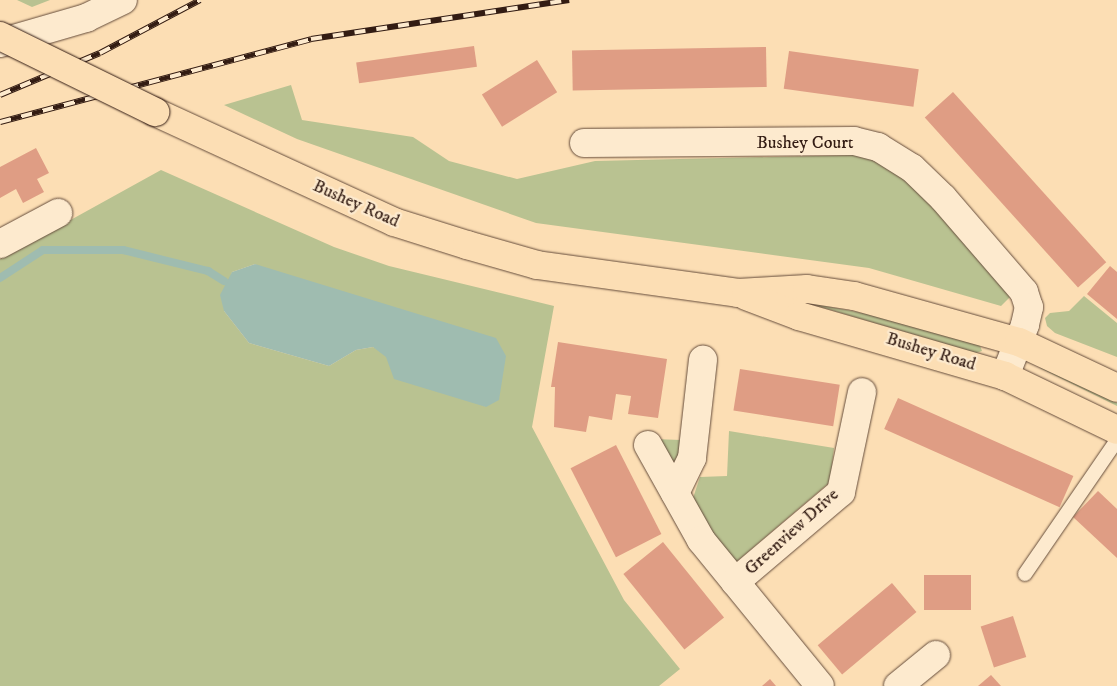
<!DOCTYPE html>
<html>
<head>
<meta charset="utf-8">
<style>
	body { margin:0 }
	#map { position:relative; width:1117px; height:686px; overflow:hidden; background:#fcdeb4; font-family:"IM FELL DW Pica",serif }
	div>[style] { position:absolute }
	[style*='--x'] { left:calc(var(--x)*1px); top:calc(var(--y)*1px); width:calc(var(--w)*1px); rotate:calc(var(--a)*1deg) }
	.green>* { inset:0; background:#b9c291 }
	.water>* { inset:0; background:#9fbcb0 }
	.stream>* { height:8px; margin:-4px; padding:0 4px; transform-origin:4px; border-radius:4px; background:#9fbcb0 }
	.building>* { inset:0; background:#df9d84; transform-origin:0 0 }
	.roads { filter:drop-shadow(0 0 1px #654c3b) drop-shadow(0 0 1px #654c3b) }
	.service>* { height:14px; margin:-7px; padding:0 7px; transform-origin:7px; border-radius:7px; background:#fdeace }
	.minor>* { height:28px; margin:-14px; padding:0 14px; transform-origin:14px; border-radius:14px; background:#fdeace }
	.secondary>* { height:28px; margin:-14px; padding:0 14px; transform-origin:14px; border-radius:14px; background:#fdeace }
	.primary>* { height:28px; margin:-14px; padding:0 14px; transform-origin:14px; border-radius:14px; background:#fcdeb4 }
	.rail>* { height:5.5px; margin-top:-2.75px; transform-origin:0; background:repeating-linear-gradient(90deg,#fdeace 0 11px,#331c13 0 22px); box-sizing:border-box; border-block:1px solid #331c13 }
	.bridges { filter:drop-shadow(0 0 1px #331c13) drop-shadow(0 0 1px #331c13) }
	.primary-bridge>* { height:28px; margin:-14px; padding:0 14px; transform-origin:14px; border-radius:14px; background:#fcdeb4 }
	span { translate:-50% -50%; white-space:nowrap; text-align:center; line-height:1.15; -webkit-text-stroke:4.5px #fdeace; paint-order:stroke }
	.street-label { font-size:18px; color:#331c13 }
</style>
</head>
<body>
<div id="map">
	<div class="green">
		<div style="clip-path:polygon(17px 0,50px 0,32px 7px)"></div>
		<div style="clip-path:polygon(291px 85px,302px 120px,413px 137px,449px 161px,517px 179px,595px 161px,854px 155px,887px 163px,916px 181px,1011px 296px,1001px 306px,869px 268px,536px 223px,297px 139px,224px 105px)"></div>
		<div style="clip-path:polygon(evenodd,161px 170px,334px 247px,389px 266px,554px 306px,532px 427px,624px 600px,680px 669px,659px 686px,0 686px,0 259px,161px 170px,255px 264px,486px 407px,373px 347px,356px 350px,329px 366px,249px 343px,224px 311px,232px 272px,255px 264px)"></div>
		<div style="clip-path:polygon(1084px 296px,1117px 323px,1117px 357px,1055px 333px,1047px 326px,1045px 318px,1050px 313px,1069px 311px)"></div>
		<div style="clip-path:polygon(804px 302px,889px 318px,979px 343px,982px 351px,976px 353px)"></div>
		<div style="clip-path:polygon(1041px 366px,1117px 403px,1117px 406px,1040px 368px)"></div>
		<div style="clip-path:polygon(729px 431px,834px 448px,830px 482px,735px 563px,691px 504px,700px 477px,727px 476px)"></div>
		<div style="clip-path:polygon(654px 439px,681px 440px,679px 460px,671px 463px)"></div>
	</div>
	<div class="water">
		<div style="clip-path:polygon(255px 264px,496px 338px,506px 356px,499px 400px,486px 407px,394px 379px,386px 357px,373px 347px,356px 350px,329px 366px,249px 343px,224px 311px,220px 295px,232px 272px)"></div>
	</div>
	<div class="stream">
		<div style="--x:0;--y:278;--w:51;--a:-33.1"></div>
		<div style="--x:43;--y:250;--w:80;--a:0"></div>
		<div style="--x:123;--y:250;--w:88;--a:13.9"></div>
		<div style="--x:208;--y:271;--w:19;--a:32"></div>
	</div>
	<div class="building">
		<div style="left:474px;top:46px;width:21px;height:119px;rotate:82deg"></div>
		<div style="left:766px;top:47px;width:40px;height:194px;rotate:89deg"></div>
		<div style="left:789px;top:51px;width:131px;height:38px;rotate:8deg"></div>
		<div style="left:537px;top:60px;width:38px;height:65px;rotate:58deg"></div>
		<div style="left:953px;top:92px;width:229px;height:38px;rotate:48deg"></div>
		<div style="clip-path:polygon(36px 148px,49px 173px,37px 179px,44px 192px,23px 203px,16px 189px,0 198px,0 167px)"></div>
		<div style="clip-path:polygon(1110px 266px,1117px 272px,1117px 319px,1087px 294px)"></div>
		<div style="clip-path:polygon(558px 342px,667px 359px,658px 418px,628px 414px,631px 396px,616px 394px,612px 420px,589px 416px,586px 432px,554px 427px,555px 387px,551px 387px)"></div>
		<div style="left:740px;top:369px;width:101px;height:42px;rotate:9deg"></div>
		<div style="left:898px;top:398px;width:192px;height:34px;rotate:24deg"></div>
		<div style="left:616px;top:445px;width:100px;height:51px;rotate:63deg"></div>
		<div style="clip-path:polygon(1098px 491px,1117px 509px,1117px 558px,1073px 517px)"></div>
		<div style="left:663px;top:542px;width:97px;height:51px;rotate:51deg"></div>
		<div style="left:924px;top:575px;width:47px;height:35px"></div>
		<div style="left:892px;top:583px;width:38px;height:97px;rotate:50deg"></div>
		<div style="left:1013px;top:616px;width:43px;height:34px;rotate:72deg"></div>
		<div style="clip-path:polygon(991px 675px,1001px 686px,978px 686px)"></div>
		<div style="clip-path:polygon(770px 679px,776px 686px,762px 686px)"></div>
	</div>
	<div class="roads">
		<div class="service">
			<div style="--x:1025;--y:574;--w:163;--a:-55.5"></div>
		</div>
		<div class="minor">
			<div style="--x:584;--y:143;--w:270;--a:-0.4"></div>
			<div style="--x:854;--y:141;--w:25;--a:14"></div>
			<div style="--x:878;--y:147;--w:40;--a:32"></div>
			<div style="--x:912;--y:168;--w:43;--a:44.1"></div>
			<div style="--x:943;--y:198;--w:124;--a:49.2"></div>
			<div style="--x:1024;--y:292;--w:16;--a:72"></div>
			<div style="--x:1029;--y:307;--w:18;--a:103"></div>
			<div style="--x:1025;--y:325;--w:55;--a:111.4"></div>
			<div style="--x:0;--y:244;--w:66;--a:-28.1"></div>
			<div style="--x:648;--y:445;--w:109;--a:60.8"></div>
			<div style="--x:701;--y:540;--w:188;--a:50.8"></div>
			<div style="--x:675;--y:493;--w:39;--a:-64"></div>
			<div style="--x:692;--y:458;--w:99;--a:-83.6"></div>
			<div style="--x:735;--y:582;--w:139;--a:-40.3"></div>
			<div style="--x:841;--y:492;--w:102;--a:-78.1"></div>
			<div style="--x:898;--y:686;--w:49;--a:-39.2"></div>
		</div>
		<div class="secondary">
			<div style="--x:0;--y:43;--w:90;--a:-16.2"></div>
			<div style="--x:86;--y:18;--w:41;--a:-25.9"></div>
		</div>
		<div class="primary">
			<div style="--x:155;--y:112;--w:263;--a:24.7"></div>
			<div style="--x:394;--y:222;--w:77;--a:17.5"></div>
			<div style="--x:467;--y:245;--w:73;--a:15.9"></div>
			<div style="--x:537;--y:265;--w:203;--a:7.9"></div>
			<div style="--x:738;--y:293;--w:69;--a:-3.3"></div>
			<div style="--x:807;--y:289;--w:48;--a:8.5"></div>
			<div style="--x:854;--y:296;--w:171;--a:15.6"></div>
			<div style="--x:1019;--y:342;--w:108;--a:25.1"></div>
			<div style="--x:746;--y:296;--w:57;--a:20.7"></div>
			<div style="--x:799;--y:316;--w:215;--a:16.2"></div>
			<div style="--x:1005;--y:376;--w:124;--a:25.7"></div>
		</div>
	</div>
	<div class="rail">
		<div style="--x:0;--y:95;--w:108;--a:-22.8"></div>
		<div style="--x:100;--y:53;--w:113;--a:-27.9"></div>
		<div style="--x:0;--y:122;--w:322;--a:-14.9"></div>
		<div style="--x:311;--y:39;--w:261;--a:-8.6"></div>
	</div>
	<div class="bridges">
		<div class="primary-bridge">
			<div style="--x:0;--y:36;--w:173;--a:26.1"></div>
		</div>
	</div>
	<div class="street-label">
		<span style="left:805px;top:143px">Bushey Court</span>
		<span style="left:356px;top:204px;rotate:24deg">Bushey Road</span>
		<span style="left:931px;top:352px;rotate:17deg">Bushey Road</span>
		<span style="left:792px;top:532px;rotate:-42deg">Greenview Drive</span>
	</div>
</div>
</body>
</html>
